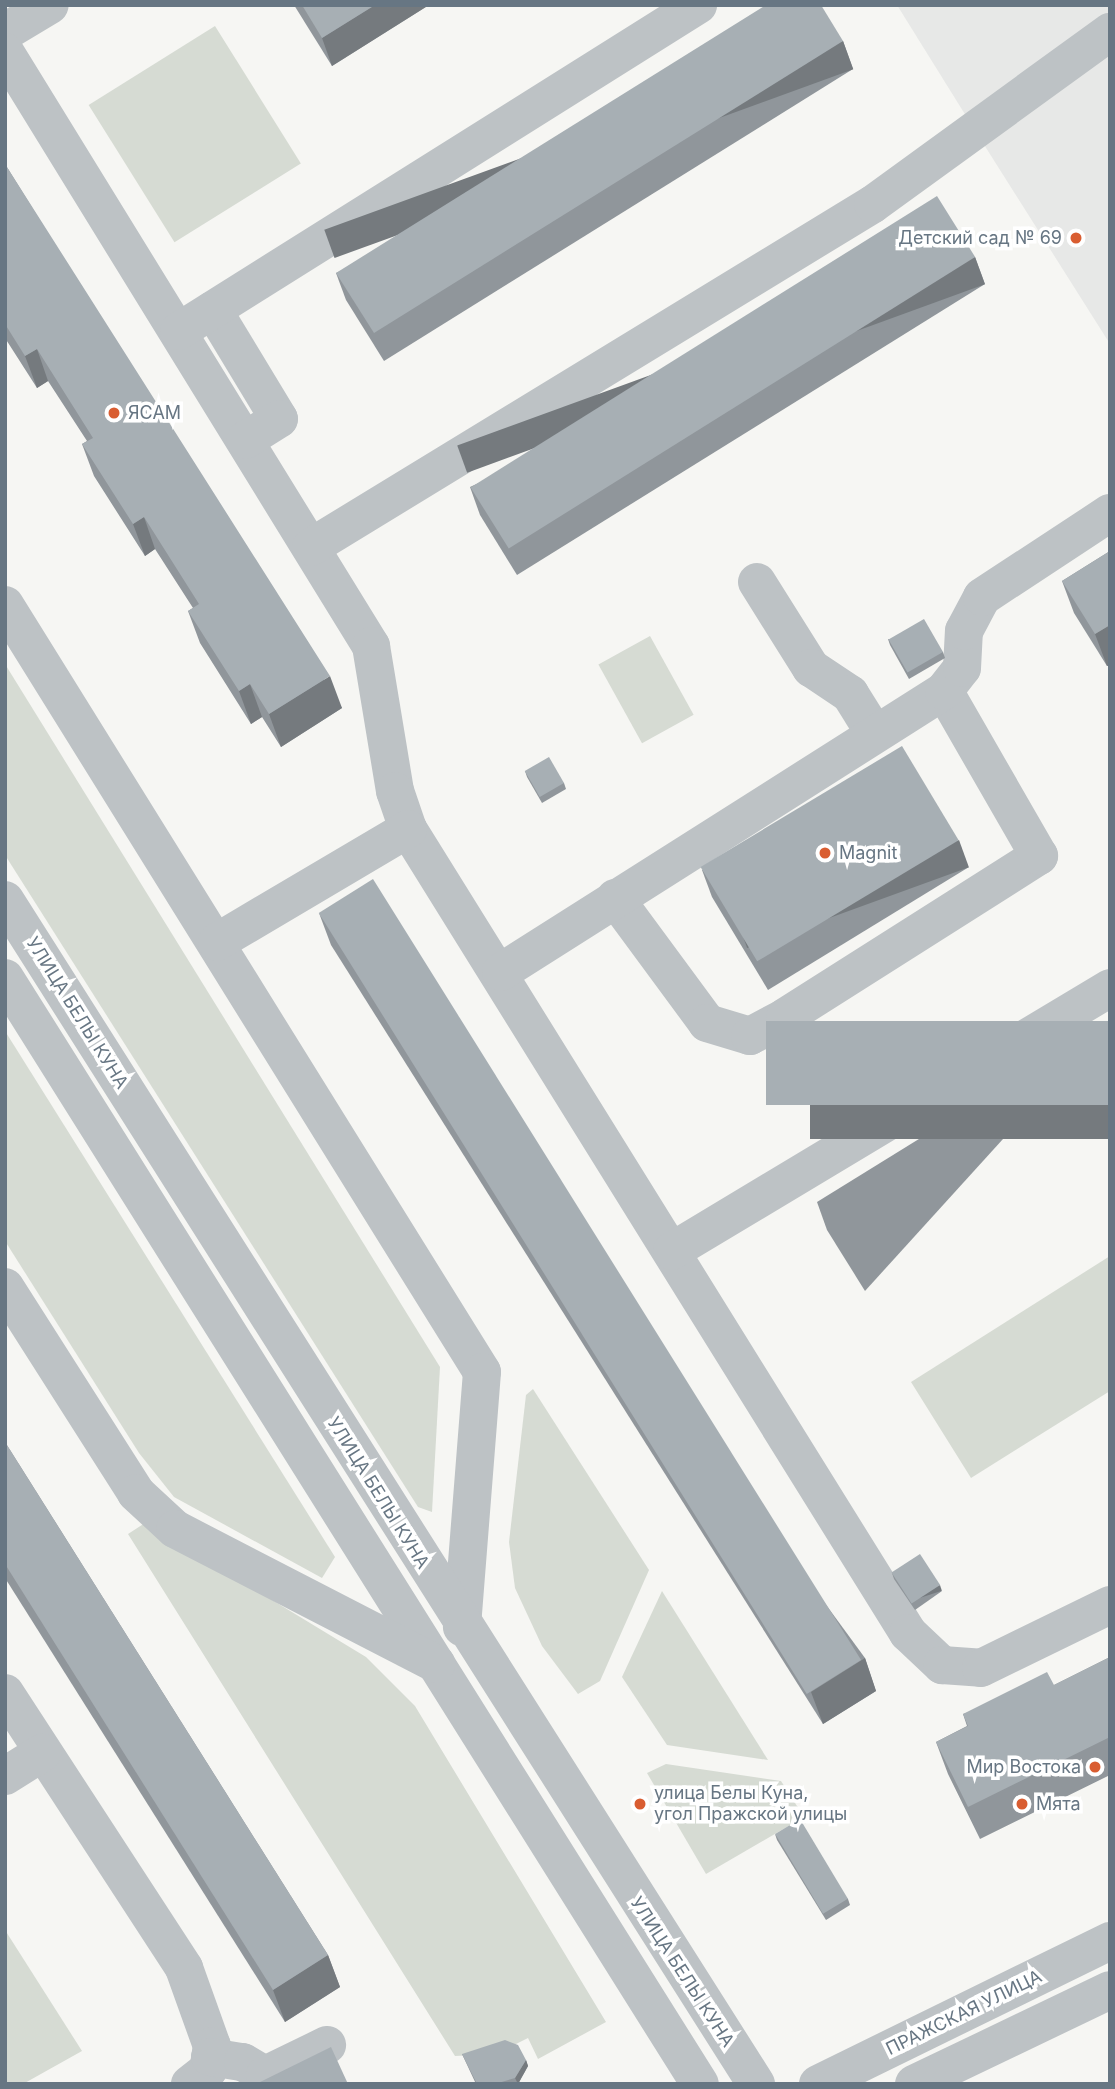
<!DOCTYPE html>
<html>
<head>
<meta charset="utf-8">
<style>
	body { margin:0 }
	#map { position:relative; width:1115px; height:2089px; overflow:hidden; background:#f6f6f3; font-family:Inter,sans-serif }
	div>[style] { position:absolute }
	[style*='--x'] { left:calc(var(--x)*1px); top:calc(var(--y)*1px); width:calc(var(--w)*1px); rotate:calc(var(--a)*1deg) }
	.built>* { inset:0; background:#e7e8e7 }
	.green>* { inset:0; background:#d6dbd3; transform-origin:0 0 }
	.minor>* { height:38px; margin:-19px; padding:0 19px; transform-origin:19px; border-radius:19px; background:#bdc2c5 }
	.wall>* { inset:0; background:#90969b }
	.shaded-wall>* { inset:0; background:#757a7e; transform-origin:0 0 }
	.building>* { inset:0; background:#a7afb4; transform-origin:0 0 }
	.dots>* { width:19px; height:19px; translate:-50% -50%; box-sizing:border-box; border:4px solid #fff; border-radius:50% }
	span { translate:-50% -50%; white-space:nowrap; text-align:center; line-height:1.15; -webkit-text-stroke:7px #fff; paint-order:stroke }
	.poi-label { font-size:18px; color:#677683 }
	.right { translate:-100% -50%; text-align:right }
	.left { translate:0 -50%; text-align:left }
	.street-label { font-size:18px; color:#677683 }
	.frame { position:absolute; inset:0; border:7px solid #677683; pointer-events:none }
</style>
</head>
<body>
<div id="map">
	<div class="built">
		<div style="clip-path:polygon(897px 5px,1110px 5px,1110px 344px,976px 132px)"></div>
	</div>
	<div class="green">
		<div style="left:215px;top:26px;width:162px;height:149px;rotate:58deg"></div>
		<div style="left:650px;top:636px;width:90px;height:59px;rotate:61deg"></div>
		<div style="clip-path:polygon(5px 664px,440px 1367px,432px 1512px,418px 1507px,5px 855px)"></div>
		<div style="clip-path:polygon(5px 1031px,335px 1557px,322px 1578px,174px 1497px,139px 1453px,5px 1241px)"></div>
		<div style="clip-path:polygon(1110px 1256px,1110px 1391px,971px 1478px,911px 1382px)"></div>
		<div style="clip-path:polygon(533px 1389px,649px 1570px,600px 1681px,578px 1694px,542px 1646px,515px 1588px,509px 1542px,526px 1395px)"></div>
		<div style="clip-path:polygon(145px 1523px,366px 1657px,415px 1706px,606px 2022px,538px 2059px,528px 2038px,496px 2054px,455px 2056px,128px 1534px)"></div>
		<div style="clip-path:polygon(662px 1591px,768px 1760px,667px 1745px,622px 1677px)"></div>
		<div style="clip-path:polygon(666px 1764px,781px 1781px,804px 1817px,706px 1874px,647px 1773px)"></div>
		<div style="clip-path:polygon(5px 1930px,82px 2051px,23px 2084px,5px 2084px)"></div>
	</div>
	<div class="minor">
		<div style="--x:5;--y:32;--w:52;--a:-31"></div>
		<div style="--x:5;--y:52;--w:698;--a:58.36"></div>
		<div style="--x:371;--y:646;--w:147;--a:80.6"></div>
		<div style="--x:395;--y:791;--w:40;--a:71.1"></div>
		<div style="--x:408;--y:829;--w:947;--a:58.12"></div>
		<div style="--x:908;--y:1633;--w:47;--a:43.3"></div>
		<div style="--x:942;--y:1665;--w:39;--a:4"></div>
		<div style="--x:981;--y:1668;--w:144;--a:-26"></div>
		<div style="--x:213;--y:310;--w:127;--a:58.8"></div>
		<div style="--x:279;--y:419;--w:39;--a:148"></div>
		<div style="--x:179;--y:331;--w:613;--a:-32.13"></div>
		<div style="--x:311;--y:547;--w:658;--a:-31.4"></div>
		<div style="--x:873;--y:204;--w:293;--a:-36"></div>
		<div style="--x:757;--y:582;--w:102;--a:57.9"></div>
		<div style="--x:811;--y:668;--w:47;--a:33.7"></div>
		<div style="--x:850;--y:694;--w:47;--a:58"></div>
		<div style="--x:5;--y:605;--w:903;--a:58.12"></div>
		<div style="--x:482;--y:1372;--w:256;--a:94.5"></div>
		<div style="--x:615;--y:898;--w:155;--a:53.6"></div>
		<div style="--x:707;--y:1023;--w:45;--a:16.8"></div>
		<div style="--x:750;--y:1036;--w:40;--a:-28"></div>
		<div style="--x:785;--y:1017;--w:301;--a:-32.4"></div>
		<div style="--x:1039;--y:856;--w:190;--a:-119.9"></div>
		<div style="--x:5;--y:900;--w:1402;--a:57.61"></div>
		<div style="--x:217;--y:942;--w:222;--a:-30.6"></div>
		<div style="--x:501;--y:972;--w:525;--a:-32.39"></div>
		<div style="--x:944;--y:691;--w:29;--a:-52"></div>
		<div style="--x:962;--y:668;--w:37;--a:-87"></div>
		<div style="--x:964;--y:631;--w:38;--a:-62"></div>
		<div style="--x:982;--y:597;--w:153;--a:-33.3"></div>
		<div style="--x:5;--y:978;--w:1306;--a:57.86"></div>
		<div style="--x:672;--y:1251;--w:511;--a:-30.98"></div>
		<div style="--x:5;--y:1287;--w:244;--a:57.5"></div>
		<div style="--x:136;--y:1493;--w:53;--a:42.7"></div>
		<div style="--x:175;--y:1529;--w:294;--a:27.3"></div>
		<div style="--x:5;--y:1693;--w:328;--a:56.9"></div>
		<div style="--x:184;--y:1968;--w:83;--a:70.3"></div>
		<div style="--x:212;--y:2046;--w:24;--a:99"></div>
		<div style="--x:208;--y:2070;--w:23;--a:142"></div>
		<div style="--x:5;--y:1776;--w:44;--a:-31.9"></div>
		<div style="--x:210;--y:2057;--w:33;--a:9"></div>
		<div style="--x:243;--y:2062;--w:26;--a:31"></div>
		<div style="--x:265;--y:2075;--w:69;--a:-25.8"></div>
		<div style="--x:818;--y:2084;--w:325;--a:-26.1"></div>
		<div style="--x:914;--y:2084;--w:217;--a:-25.6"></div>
	</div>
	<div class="wall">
		<div style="clip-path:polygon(294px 5px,429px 5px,332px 66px)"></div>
		<div style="clip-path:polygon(843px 41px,853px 69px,384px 361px,346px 300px,336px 273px)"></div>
		<div style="clip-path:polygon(5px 164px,342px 708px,281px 747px,262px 717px,251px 724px,200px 643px,188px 611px,193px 608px,155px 549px,145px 556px,94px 476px,82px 444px,87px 441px,48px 381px,37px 388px,5px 338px)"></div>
		<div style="clip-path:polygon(975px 257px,985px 284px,517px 575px,480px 515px,470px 487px)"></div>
		<div style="clip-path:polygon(1110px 551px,1110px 665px,1107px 666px,1074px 613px,1062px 581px)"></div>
		<div style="clip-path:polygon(888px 639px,943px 652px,945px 658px,909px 679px,890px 645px)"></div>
		<div style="clip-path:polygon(525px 771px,564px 783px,566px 789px,542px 803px,527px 777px)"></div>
		<div style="clip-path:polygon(969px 867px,768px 990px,712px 897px,702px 870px)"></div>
		<div style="clip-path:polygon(319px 913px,865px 1658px,876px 1691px,823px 1724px,331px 945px)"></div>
		<div style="clip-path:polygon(1110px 1021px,865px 1291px,827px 1230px,817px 1202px)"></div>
		<div style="clip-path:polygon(5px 1442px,328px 1955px,340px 1987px,285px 2022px,5px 1578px)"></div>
		<div style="clip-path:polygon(892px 1573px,942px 1591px,915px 1610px,894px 1579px)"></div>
		<div style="clip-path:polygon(1110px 1657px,1110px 1775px,980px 1839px,948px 1774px,936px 1742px,967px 1726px,963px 1714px,1054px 1685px)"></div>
		<div style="clip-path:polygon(775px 1834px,848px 1899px,850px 1905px,826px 1920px,777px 1840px)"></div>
		<div style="clip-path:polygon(462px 2054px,526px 2060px,528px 2066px,518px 2084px,476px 2084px)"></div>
	</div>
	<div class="shaded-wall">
		<div style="clip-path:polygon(375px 5px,429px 5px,332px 66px,322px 38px)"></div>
		<div style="left:843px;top:41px;width:30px;height:552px;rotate:70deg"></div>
		<div style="left:975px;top:257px;width:29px;height:551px;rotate:70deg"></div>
		<div style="clip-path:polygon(37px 349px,48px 381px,37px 388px,25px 356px)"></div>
		<div style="clip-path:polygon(144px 517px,155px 549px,145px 556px,133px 524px)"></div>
		<div style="clip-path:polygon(1110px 625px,1110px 665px,1107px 666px,1095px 634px)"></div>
		<div style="clip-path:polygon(330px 676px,342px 708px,281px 747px,269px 714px)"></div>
		<div style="clip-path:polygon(250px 684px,262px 717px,251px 724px,239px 691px)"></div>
		<div style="left:959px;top:840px;width:29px;height:236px;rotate:70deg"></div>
		<div style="left:1110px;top:1105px;width:34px;height:300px;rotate:90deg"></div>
		<div style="left:940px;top:1585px;width:6px;height:33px;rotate:72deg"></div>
		<div style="clip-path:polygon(865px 1658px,876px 1691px,823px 1724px,811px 1692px)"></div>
		<div style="clip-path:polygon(328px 1955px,340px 1987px,285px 2022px,273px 1990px)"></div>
		<div style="clip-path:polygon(526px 2060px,528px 2066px,518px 2084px,515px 2078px)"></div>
	</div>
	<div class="building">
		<div style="clip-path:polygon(302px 5px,375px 5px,322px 38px)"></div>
		<div style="clip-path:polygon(766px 5px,821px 5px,843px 41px,374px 333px,336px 273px)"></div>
		<div style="clip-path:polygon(5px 164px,330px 676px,269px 714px,250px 684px,239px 691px,188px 611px,199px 604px,144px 517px,133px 524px,82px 444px,93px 438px,37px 349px,25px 356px,5px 324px)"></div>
		<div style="left:937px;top:196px;width:72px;height:550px;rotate:58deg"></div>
		<div style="clip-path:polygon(1110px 551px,1110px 625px,1095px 634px,1062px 581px)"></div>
		<div style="left:924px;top:619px;width:38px;height:41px;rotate:60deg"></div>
		<div style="left:902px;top:746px;width:110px;height:235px;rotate:59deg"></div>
		<div style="left:549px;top:757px;width:30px;height:28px;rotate:60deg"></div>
		<div style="left:373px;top:879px;width:921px;height:64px;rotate:58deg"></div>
		<div style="left:1110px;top:1021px;width:84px;height:344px;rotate:90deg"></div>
		<div style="clip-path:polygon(5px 1442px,328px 1955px,273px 1990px,5px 1564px)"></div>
		<div style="left:920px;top:1554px;width:37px;height:34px;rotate:57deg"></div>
		<div style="clip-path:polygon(1110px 1657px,1110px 1737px,968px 1807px,936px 1742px,968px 1726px,963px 1714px,1047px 1672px,1054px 1685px)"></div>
		<div style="left:800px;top:1819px;width:93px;height:29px;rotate:59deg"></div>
		<div style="clip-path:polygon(505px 2040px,518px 2045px,526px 2060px,515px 2078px,495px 2084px,477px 2084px,462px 2054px)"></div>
		<div style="clip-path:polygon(331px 2047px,348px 2084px,256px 2084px)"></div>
	</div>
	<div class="dots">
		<div style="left:1076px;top:238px;background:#d95d31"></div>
		<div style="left:114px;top:413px;background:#d95d31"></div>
		<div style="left:825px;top:853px;background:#d95d31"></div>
		<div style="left:1095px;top:1767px;background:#d95d31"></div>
		<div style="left:640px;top:1804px;background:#d95d31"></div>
		<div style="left:1022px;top:1804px;background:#d95d31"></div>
	</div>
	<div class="poi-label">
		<span class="right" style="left:1062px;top:238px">Детский сад № 69</span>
		<span class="left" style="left:128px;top:413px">ЯСАМ</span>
		<span class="left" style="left:839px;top:853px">Magnit</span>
		<span class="right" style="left:1081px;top:1767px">Мир Востока</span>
		<span class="left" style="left:654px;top:1804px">улица Белы Куна,<br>угол Пражской улицы</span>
		<span class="left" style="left:1036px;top:1804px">Мята</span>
	</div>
	<div class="street-label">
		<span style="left:77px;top:1013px;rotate:58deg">УЛИЦА БЕЛЫ КУНА</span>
		<span style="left:378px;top:1493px;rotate:58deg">УЛИЦА БЕЛЫ КУНА</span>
		<span style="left:682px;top:1972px;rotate:57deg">УЛИЦА БЕЛЫ КУНА</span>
		<span style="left:964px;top:2013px;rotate:-26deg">ПРАЖСКАЯ УЛИЦА</span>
	</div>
	<div class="frame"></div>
</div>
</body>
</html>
